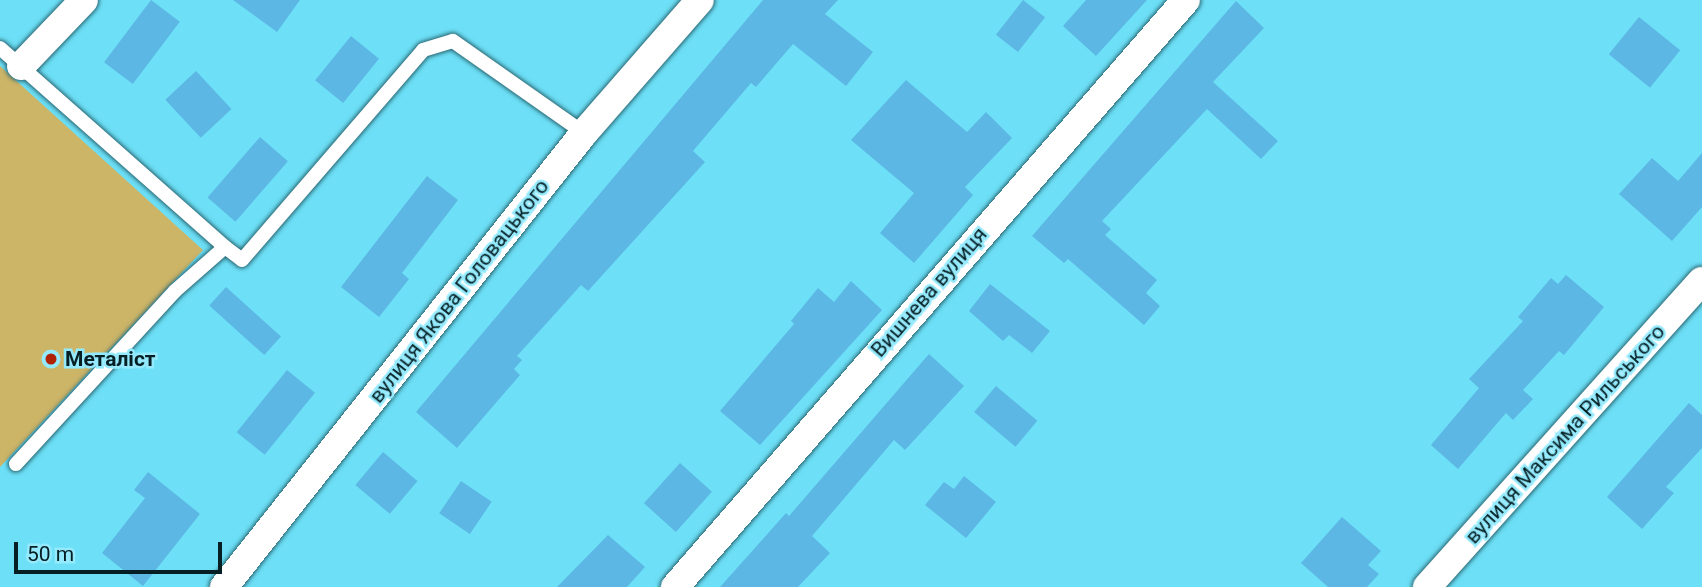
<!DOCTYPE html>
<html>
<head>
<meta charset="utf-8">
<style>
	body { margin:0 }
	#map { position:relative; width:1702px; height:587px; overflow:hidden; background:#6de0f7; font-family:Roboto,sans-serif }
	div>[style] { position:absolute }
	[style*='--x'] { left:calc(var(--x)*1px); top:calc(var(--y)*1px); width:calc(var(--w)*1px); rotate:calc(var(--a)*1deg) }
	.green>* { inset:0; background:#cdb567 }
	.building>* { inset:0; background:#5cb7e4; transform-origin:0 0 }
	.roads { filter:drop-shadow(0 0 2px #2a6773) drop-shadow(0 0 2px #2a6773) }
	.service>* { height:14px; margin:-7px; padding:0 7px; transform-origin:7px; border-radius:7px; background:#fff }
	.minor>* { height:28px; margin:-14px; padding:0 14px; transform-origin:14px; border-radius:14px; background:#fff }
	.dots>* { width:19px; height:19px; translate:-50% -50%; box-sizing:border-box; border:4px solid #94eafc; border-radius:50% }
	span { translate:-50% -50%; white-space:nowrap; text-align:center; line-height:1.15; -webkit-text-stroke:5px #94eafc; paint-order:stroke }
	.street-label { font-size:21px; color:#061f24 }
	.poi-label { font-size:21px; color:#061f24; font-weight:700 }
	.left { translate:0 -50%; text-align:left }
	.scale { position:absolute; left:14px; top:542px; width:208px; height:32px; box-sizing:border-box; border:4px solid #061f24; border-top:0; padding-left:9px; font-size:21px; line-height:24px; white-space:nowrap; color:#061f24; -webkit-text-stroke:5px #94eafc; paint-order:stroke }
</style>
</head>
<body>
<div id="map">
	<div class="green">
		<div style="clip-path:polygon(0 66px,203px 250px,0 467px)"></div>
	</div>
	<div class="building">
		<div style="left:151px;top:0;width:36px;height:78px;rotate:37deg"></div>
		<div style="clip-path:polygon(233px 0,300px 0,277px 32px)"></div>
		<div style="clip-path:polygon(763px 0,838px 0,825px 14px,873px 52px,846px 86px,793px 44px,756px 87px,751px 83px,693px 151px,705px 162px,588px 291px,581px 285px,517px 356px,522px 360px,514px 369px,520px 375px,457px 448px,416px 412px)"></div>
		<div style="left:1023px;top:0;width:28px;height:44px;rotate:38deg"></div>
		<div style="clip-path:polygon(1086px 0,1147px 0,1096px 56px,1063px 26px)"></div>
		<div style="clip-path:polygon(1236px 1px,1264px 28px,1213px 82px,1278px 141px,1261px 159px,1207px 109px,1102px 221px,1111px 229px,1105px 235px,1157px 280px,1146px 293px,1160px 306px,1144px 325px,1068px 259px,1064px 263px,1032px 236px)"></div>
		<div style="left:1639px;top:17px;width:53px;height:48px;rotate:39deg"></div>
		<div style="left:351px;top:36px;width:36px;height:57px;rotate:39deg"></div>
		<div style="left:196px;top:71px;width:52px;height:42px;rotate:47deg"></div>
		<div style="clip-path:polygon(906px 80px,967px 132px,986px 112px,1012px 138px,965px 187px,973px 195px,914px 263px,880px 233px,914px 193px,851px 140px)"></div>
		<div style="left:260px;top:137px;width:37px;height:80px;rotate:41deg"></div>
		<div style="clip-path:polygon(1702px 153px,1702px 207px,1672px 241px,1619px 194px,1652px 158px,1678px 181px)"></div>
		<div style="clip-path:polygon(427px 176px,458px 200px,402px 273px,409px 279px,379px 317px,341px 287px)"></div>
		<div style="clip-path:polygon(1566px 275px,1604px 307px,1564px 355px,1559px 351px,1523px 390px,1533px 399px,1513px 420px,1506px 413px,1458px 469px,1431px 445px,1479px 388px,1469px 379px,1523px 321px,1518px 317px,1551px 278px,1558px 284px)"></div>
		<div style="clip-path:polygon(851px 281px,882px 310px,760px 445px,720px 411px,794px 324px,791px 321px,818px 288px,834px 302px)"></div>
		<div style="clip-path:polygon(990px 284px,1050px 331px,1032px 353px,1009px 335px,1003px 341px,969px 311px)"></div>
		<div style="left:226px;top:287px;width:74px;height:25px;rotate:42deg"></div>
		<div style="clip-path:polygon(929px 354px,964px 386px,905px 450px,894px 440px,812px 536px,830px 553px,798px 587px,720px 587px,786px 513px,789px 516px)"></div>
		<div style="left:287px;top:370px;width:36px;height:80px;rotate:39deg"></div>
		<div style="left:996px;top:386px;width:54px;height:34px;rotate:40deg"></div>
		<div style="clip-path:polygon(1689px 403px,1702px 415px,1702px 448px,1666px 487px,1674px 493px,1642px 529px,1607px 497px)"></div>
		<div style="left:383px;top:452px;width:45px;height:43px;rotate:40deg"></div>
		<div style="left:680px;top:463px;width:43px;height:54px;rotate:42deg"></div>
		<div style="clip-path:polygon(148px 472px,200px 514px,143px 586px,102px 553px,145px 498px,134px 490px)"></div>
		<div style="clip-path:polygon(964px 476px,996px 502px,966px 538px,925px 505px,944px 482px,954px 489px)"></div>
		<div style="left:461px;top:481px;width:37px;height:39px;rotate:34deg"></div>
		<div style="clip-path:polygon(1342px 517px,1381px 551px,1368px 565px,1379px 574px,1367px 587px,1328px 587px,1301px 563px)"></div>
		<div style="clip-path:polygon(608px 535px,645px 567px,627px 587px,557px 587px)"></div>
	</div>
	<div class="roads">
		<div class="service">
			<div style="--x:0;--y:48;--w:300;--a:41.5"></div>
			<div style="--x:225;--y:247;--w:67;--a:138.7"></div>
			<div style="--x:175;--y:291;--w:235;--a:132.6"></div>
			<div style="--x:225;--y:247;--w:21;--a:37"></div>
			<div style="--x:242;--y:260;--w:277;--a:-49.2"></div>
			<div style="--x:423;--y:50;--w:31;--a:-17"></div>
			<div style="--x:453;--y:41;--w:160;--a:35.1"></div>
		</div>
		<div class="minor">
			<div style="--x:21;--y:66;--w:91;--a:-46.3"></div>
			<div style="--x:224;--y:587;--w:579;--a:-51.59"></div>
			<div style="--x:584;--y:133;--w:176;--a:-48.9"></div>
			<div style="--x:675;--y:587;--w:778;--a:-48.96"></div>
			<div style="--x:1427;--y:587;--w:411;--a:-48.1"></div>
		</div>
	</div>
	<div class="dots">
		<div style="left:51px;top:359px;background:#af2203"></div>
	</div>
	<div class="street-label">
		<span style="left:459px;top:291px;rotate:-52deg">вулиця Якова Головацького</span>
		<span style="left:929px;top:292px;rotate:-49deg">Вишнева вулиця</span>
		<span style="left:1565px;top:434px;rotate:-48deg">вулиця Максима Рильського</span>
	</div>
	<div class="poi-label">
		<span class="left" style="left:65px;top:359px">Металіст</span>
	</div>
	<div class="scale">50 m</div>
</div>
</body>
</html>
